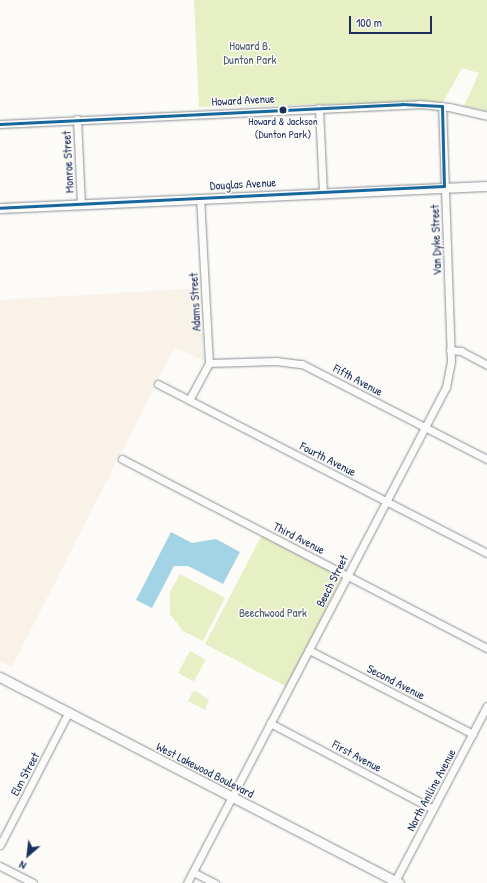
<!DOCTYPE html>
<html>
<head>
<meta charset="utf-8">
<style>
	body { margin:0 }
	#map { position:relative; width:487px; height:883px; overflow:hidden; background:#fcfbf8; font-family:"Patrick Hand",sans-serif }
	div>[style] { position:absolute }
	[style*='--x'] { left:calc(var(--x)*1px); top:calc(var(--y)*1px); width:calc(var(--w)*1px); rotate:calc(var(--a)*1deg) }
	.built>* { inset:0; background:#f9f2e8 }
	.green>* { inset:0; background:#e7efc4; transform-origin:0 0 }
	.water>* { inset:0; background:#a3d4e6 }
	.roads { filter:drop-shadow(0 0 1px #8c9097) drop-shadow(0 0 1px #8c9097) }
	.street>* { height:7px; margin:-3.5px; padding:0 3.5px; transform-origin:3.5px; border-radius:3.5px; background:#fbfbf9 }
	.secondary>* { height:9px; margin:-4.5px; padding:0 4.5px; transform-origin:4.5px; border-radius:4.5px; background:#fbfbf9 }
	.bus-1>* { height:3px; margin:-1.5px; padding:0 1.5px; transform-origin:1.5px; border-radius:1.5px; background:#16679e }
	.dots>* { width:11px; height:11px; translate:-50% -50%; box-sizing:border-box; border:2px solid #fdfcf7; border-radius:50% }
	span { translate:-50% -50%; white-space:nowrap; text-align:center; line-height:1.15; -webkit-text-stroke:3px #fdfcf7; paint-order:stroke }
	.bus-label { font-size:11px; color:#1b2f5e }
	.park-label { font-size:12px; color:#4a5d6d }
	.street-label { font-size:12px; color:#1b2f5e }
	.north { position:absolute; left:8px; top:835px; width:40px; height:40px; -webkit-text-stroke:3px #fdfcf7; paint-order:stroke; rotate:208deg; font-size:11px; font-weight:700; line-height:16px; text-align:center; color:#1b2f5e }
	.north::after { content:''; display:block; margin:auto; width:14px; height:18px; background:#1b2f5e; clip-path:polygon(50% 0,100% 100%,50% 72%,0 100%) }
	.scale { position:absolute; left:349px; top:16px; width:83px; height:18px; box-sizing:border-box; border:2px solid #1b2f5e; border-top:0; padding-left:5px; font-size:12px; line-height:14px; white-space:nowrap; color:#1b2f5e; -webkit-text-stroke:3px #fdfcf7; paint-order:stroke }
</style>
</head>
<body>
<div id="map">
	<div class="built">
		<div style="clip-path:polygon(200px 288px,204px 361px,175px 347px,12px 667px,0 661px,0 300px)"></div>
	</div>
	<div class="green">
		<div style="clip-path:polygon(194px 0,487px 0,487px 111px,464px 106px,479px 73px,462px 68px,443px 102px,199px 107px)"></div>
		<div style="clip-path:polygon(262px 535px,337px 574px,341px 579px,287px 687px,205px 644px)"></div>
		<div style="clip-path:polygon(180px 574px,225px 598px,203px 641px,183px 631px,170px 614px,170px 592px)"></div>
		<div style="left:190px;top:651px;width:18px;height:25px;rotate:29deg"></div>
		<div style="clip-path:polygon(194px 690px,209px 700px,205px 710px,188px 701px)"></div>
	</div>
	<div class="water">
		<div style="clip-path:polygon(171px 532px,192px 543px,216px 539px,240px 552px,223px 584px,188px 566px,174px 566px,152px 608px,136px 600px)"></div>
	</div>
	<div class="roads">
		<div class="street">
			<div style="--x:319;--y:108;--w:84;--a:87.3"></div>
			<div style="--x:77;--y:119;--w:85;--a:87.3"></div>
			<div style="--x:0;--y:124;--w:420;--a:-2.7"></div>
			<div style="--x:420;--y:104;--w:29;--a:6"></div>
			<div style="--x:449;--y:107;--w:39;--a:13"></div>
			<div style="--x:450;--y:350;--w:11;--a:5"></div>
			<div style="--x:461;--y:351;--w:30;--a:28"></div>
			<div style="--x:209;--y:363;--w:67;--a:-1.7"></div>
			<div style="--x:276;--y:361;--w:26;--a:7"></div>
			<div style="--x:302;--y:364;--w:208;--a:27.2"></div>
			<div style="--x:158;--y:384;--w:370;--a:27.2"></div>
			<div style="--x:189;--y:400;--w:42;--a:-61.6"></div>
			<div style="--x:209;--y:363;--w:165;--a:-93.1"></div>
			<div style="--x:122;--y:459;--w:411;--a:27.4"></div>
			<div style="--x:309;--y:650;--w:184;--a:27.1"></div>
			<div style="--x:270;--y:723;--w:184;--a:27.8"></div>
			<div style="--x:0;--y:845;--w:148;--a:-62.7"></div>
			<div style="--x:0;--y:866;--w:37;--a:27"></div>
			<div style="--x:193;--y:872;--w:25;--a:27"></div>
			<div style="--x:187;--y:883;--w:560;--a:-62.43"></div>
			<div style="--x:446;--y:387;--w:26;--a:-79"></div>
			<div style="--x:451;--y:361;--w:255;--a:-92"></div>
			<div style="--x:394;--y:883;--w:200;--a:-62.3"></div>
		</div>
		<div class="secondary">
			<div style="--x:0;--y:208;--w:487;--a:-2.6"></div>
			<div style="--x:0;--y:677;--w:449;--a:27.3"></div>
		</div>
	</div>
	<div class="bus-1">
		<div style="--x:0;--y:124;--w:402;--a:-2.8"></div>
		<div style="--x:402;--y:104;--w:40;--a:2.9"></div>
		<div style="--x:442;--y:106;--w:80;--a:88.6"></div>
		<div style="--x:444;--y:186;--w:445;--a:177.2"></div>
	</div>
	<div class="dots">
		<div style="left:283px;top:110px;background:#1b2f5e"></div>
	</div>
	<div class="bus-label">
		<span style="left:283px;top:128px">Howard &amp; Jackson<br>(Dunton Park)</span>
	</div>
	<div class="park-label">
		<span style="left:250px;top:53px">Howard B.<br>Dunton Park</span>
		<span style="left:273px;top:613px">Beechwood Park</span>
	</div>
	<div class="street-label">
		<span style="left:243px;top:100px;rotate:-3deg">Howard Avenue</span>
		<span style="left:68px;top:162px;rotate:-93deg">Monroe Street</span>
		<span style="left:243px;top:184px;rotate:-3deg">Douglas Avenue</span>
		<span style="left:436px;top:240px;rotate:-92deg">Van Dyke Street</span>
		<span style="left:195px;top:302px;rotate:-93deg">Adams Street</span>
		<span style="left:358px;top:380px;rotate:28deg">Fifth Avenue</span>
		<span style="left:328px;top:459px;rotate:27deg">Fourth Avenue</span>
		<span style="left:299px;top:538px;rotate:27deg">Third Avenue</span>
		<span style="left:332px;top:581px;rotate:-63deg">Beech Street</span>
		<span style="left:396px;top:682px;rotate:27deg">Second Avenue</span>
		<span style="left:357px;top:756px;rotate:28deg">First Avenue</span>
		<span style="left:205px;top:770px;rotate:27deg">West Lakewood Boulevard</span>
		<span style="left:25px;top:774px;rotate:-62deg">Elm Street</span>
		<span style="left:431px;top:790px;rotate:-62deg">North Aniline Avenue</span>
	</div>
	<div class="north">N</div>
	<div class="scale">100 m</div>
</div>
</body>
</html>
